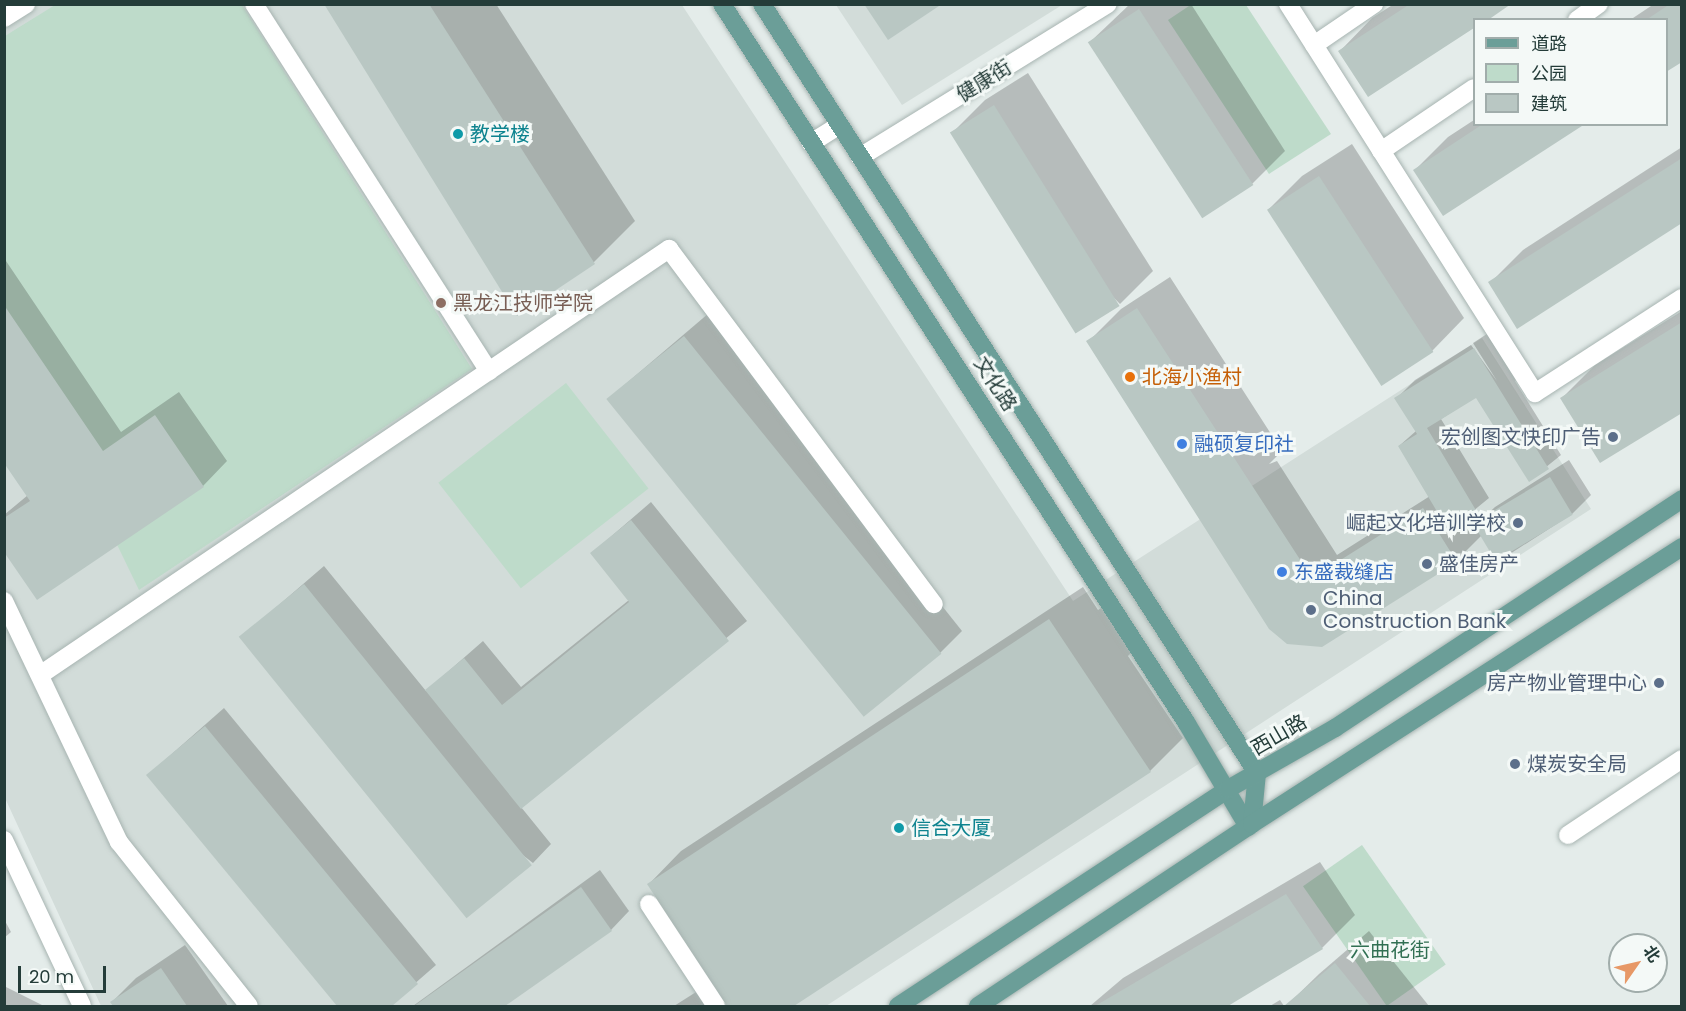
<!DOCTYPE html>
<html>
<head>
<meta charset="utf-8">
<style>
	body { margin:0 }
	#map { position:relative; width:1686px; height:1011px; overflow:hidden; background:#e4ecea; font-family:Poppins,"Noto Sans SC",sans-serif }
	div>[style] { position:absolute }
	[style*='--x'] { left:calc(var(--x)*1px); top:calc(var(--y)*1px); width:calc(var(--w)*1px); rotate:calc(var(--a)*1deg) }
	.built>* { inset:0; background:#d2dcd9 }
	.green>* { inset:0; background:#bedbca; transform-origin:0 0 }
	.shadow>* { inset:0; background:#0003 }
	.building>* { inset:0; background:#b9c7c3; transform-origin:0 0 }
	.roads { filter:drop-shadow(0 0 2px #a7b4b1) drop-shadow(0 0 2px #a7b4b1) }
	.minor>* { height:18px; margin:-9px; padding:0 9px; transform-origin:9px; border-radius:9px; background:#fff }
	.major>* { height:18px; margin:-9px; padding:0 9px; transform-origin:9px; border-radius:9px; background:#6b9e98 }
	.dots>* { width:16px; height:16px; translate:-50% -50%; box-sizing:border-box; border:3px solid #f4f9f7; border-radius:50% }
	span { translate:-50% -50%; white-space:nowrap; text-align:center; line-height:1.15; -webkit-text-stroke:6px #f4f9f7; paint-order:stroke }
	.street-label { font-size:20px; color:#243c39 }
	.culture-label { font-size:20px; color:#0d838f }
	.left { translate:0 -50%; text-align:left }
	.education-label { font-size:20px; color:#785e54 }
	.food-label { font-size:20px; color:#c56008 }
	.service-label { font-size:20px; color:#4e5e75 }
	.right { translate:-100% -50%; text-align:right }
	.shop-label { font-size:20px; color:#366cbe }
	.park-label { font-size:20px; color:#317053 }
	.frame { position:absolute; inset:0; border:6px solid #243c39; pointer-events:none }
	.legend { position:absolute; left:1473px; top:18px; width:195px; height:108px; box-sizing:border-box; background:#f4f9f7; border:2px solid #a1adab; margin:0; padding:8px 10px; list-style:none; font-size:18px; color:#243c39 }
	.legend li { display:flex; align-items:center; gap:12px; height:30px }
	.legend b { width:30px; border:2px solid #a1adab }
	.north { position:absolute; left:1608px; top:933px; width:60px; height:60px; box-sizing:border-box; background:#f4f9f7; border:2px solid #a1adab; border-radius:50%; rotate:56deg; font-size:16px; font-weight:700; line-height:24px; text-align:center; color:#243c39 }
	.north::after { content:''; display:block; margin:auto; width:21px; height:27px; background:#e79866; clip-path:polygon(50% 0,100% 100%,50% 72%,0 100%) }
	.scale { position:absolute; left:18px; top:966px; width:88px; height:27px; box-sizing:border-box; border:3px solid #243c39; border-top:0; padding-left:8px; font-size:18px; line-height:21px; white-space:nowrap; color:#243c39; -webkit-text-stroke:4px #f4f9f7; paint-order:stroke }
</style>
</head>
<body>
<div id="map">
	<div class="built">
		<div style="clip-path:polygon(4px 5px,682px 5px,1073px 601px,1482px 338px,1591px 509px,826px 1006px,101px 1006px,5px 798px)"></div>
		<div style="clip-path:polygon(836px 5px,1062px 5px,902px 105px)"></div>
	</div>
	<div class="green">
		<div style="clip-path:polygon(1192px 4px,1246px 5px,1331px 134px,1269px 174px,1168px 20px)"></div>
		<div style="clip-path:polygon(55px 5px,242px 5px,472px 369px,139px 590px,5px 313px,5px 36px)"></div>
		<div style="left:566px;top:383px;width:134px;height:162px;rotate:52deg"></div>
		<div style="left:1362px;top:845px;width:146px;height:72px;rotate:55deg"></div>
	</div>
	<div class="shadow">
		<div style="clip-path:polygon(326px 4px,496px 4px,635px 221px,594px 262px,518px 314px)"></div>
		<div style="clip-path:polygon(1130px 4px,1191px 4px,1285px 151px,1252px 184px,1090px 42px)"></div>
		<div style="clip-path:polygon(1394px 4px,1509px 4px,1474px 20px,1474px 27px,1368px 95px,1340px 51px,1372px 18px)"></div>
		<div style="clip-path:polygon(1654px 4px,1682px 4px,1682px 61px,1666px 20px,1630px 20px)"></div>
		<div style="clip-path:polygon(1028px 73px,1153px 271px,1120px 304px,952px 133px,985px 100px)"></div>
		<div style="clip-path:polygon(1474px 120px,1474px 124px,1582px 124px,1415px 170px,1448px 137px)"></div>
		<div style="clip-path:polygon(1352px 144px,1464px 318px,1432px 351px,1269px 209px,1302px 176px)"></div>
		<div style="clip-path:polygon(1682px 147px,1682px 221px,1490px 283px,1523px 250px)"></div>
		<div style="clip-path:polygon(4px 258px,121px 432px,179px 392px,227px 461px,203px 486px,4px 550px,4px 515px,28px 495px,4px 460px)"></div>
		<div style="clip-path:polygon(1170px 277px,1282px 451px,1269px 464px,1277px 461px,1337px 555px,1430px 496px,1399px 446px,1416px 431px,1396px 399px,1415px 380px,1471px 345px,1497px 381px,1473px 343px,1493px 330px,1521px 375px,1515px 381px,1561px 455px,1530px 480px,1477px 396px,1441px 419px,1489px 498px,1467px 516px,1474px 527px,1495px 507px,1569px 460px,1591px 495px,1572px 514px,1499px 561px,1482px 535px,1456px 561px,1322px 646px,1088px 342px,1121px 309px)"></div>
		<div style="clip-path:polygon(1682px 311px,1682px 411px,1562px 398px,1595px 365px)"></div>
		<div style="clip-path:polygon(709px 313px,962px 631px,938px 655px,608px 399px)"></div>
		<div style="clip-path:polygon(651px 502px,747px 621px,521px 807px,551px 844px,533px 863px,242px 637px,324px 566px,426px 691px,483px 641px,521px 687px,629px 600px,592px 553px)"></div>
		<div style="clip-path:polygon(1083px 587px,1098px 610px,1116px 599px,1143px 640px,1128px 656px,1183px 738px,1150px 771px,792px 1006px,729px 1006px,649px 884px,681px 851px)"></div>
		<div style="clip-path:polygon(224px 708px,436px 965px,389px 1006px,339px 1006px,148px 775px)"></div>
		<div style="clip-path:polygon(1320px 862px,1355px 915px,1322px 948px,1225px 1006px,1090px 1006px,1123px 978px)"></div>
		<div style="clip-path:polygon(600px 870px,629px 911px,611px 930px,503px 1006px,413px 1006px)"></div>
		<div style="clip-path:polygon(4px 919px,11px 932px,4px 938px)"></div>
		<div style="clip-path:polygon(1369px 931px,1429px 1006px,1286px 1006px,1319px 974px)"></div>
		<div style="clip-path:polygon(185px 945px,228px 1006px,115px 1006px,112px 1002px,136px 978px)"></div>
		<div style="clip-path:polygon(4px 986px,42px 1005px,41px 1006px,4px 1006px)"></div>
		<div style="clip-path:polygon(704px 987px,717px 1006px,674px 1006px)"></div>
		<div style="clip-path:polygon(1280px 1000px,1284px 1006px,1270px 1006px)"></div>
	</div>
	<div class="building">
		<div style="clip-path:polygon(324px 4px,429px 4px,595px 264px,517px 316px)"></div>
		<div style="clip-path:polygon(864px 4px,942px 4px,888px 40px)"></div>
		<div style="clip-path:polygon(1410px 4px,1511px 4px,1488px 20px,1474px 20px,1474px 28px,1368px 97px,1338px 51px)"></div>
		<div style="clip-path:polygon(1670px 4px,1678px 4px,1682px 10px,1682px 62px,1666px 72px,1666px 20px,1646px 20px)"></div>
		<div style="left:1139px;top:9px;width:210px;height:61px;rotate:57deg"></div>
		<div style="left:994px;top:105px;width:237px;height:52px;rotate:58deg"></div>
		<div style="clip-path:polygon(1483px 124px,1585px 124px,1443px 216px,1413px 170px)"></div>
		<div style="clip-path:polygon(1682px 158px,1682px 223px,1517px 329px,1488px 282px)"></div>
		<div style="left:1319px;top:176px;width:210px;height:62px;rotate:57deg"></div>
		<div style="clip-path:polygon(4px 305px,103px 451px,155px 415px,204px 487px,37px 600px,4px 552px,4px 518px,30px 501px,4px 463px)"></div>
		<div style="clip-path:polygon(1137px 308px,1312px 578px,1423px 508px,1457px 562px,1322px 647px,1287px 644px,1269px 629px,1086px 341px)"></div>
		<div style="clip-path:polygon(1682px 322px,1682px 413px,1600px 463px,1560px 398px)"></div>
		<div style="left:684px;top:336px;width:409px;height:100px;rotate:51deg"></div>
		<div style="clip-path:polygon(1474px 348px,1549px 469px,1529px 482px,1476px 398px,1427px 428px,1477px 512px,1448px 530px,1398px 446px,1417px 434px,1394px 398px)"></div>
		<div style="left:1550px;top:477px;width:44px;height:90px;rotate:59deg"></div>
		<div style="clip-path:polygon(631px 520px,729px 641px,521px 809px,425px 690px,464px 658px,502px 705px,629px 602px,590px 553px)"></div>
		<div style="left:304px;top:584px;width:362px;height:84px;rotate:51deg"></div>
		<div style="clip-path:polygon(1049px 619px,1151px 772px,794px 1006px,727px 1006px,647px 884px)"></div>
		<div style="clip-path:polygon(205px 726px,418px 984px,392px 1006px,337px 1006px,146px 775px)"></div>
		<div style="clip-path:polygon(581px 887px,612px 931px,505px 1006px,414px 1006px)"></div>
		<div style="clip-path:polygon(1286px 894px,1323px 949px,1228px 1006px,1095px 1006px)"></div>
		<div style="clip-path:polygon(1335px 963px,1370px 1006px,1284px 1006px)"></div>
		<div style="clip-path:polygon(161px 968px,187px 1006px,113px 1006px,110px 1002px)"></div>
	</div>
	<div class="roads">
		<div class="minor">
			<div style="--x:254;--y:4;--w:436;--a:57.4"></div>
			<div style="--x:1288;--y:4;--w:461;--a:57.6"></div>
			<div style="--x:1535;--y:393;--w:175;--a:-32.9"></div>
			<div style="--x:4;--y:18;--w:26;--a:-32"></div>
			<div style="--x:1577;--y:20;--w:27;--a:-36"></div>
			<div style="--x:1314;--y:45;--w:73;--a:-34.3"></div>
			<div style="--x:811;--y:143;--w:34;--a:-32"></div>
			<div style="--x:1381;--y:151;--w:112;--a:-34.1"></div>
			<div style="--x:860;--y:157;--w:291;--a:-31.7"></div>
			<div style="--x:4;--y:601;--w:267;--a:64.5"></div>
			<div style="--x:119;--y:842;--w:209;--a:51.6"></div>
			<div style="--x:40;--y:675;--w:760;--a:-34.11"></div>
			<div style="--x:669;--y:249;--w:443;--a:53.3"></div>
			<div style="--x:1568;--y:835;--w:137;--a:-33.7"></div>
			<div style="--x:4;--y:840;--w:183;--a:64.8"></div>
			<div style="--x:649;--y:904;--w:122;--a:56.7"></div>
		</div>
		<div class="major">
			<div style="--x:722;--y:4;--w:855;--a:57.13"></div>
			<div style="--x:1186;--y:722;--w:122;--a:59.4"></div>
			<div style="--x:762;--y:4;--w:915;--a:57.23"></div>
			<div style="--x:1252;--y:824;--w:51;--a:-84.4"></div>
			<div style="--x:898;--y:1006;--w:395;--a:-33.3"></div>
			<div style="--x:1228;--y:789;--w:123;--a:-29.7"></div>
			<div style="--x:1335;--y:728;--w:416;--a:-33.4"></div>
			<div style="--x:978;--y:1006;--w:329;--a:-33.6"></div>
			<div style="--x:1252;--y:824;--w:511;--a:-32.79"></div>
		</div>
	</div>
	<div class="dots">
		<div style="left:458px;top:134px;background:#0f9aa8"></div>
		<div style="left:441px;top:303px;background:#8d6e63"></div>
		<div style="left:1130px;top:377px;background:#e8710a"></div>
		<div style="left:1613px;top:437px;background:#5c6f8a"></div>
		<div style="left:1182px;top:444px;background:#3f7fe0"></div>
		<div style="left:1518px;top:523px;background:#5c6f8a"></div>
		<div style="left:1427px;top:564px;background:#5c6f8a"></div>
		<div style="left:1282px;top:572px;background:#3f7fe0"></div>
		<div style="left:1311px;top:610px;background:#5c6f8a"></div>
		<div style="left:1659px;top:683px;background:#5c6f8a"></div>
		<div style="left:1515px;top:764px;background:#5c6f8a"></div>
		<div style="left:899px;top:828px;background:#0f9aa8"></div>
	</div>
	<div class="street-label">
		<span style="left:984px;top:81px;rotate:-32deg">健康街</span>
		<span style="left:995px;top:384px;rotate:57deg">文化路</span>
		<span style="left:1279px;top:735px;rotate:-30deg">西山路</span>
	</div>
	<div class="culture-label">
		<span class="left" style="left:470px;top:134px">教学楼</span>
		<span class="left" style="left:911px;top:828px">信合大厦</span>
	</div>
	<div class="education-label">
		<span class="left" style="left:453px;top:303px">黑龙江技师学院</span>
	</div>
	<div class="food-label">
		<span class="left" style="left:1142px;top:377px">北海小渔村</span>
	</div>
	<div class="service-label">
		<span class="right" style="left:1601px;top:437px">宏创图文快印广告</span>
		<span class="right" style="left:1506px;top:523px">崛起文化培训学校</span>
		<span class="left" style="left:1439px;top:564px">盛佳房产</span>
		<span class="left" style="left:1323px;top:610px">China<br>Construction Bank</span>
		<span class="right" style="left:1647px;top:683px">房产物业管理中心</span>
		<span class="left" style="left:1527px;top:764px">煤炭安全局</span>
	</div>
	<div class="shop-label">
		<span class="left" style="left:1194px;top:444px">融硕复印社</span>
		<span class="left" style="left:1294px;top:572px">东盛裁缝店</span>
	</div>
	<div class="park-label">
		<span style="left:1390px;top:950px">六曲花街</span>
	</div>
	<div class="frame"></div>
	<ul class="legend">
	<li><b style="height:8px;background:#6b9e98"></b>道路</li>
	<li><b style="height:16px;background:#bedbca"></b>公园</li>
	<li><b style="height:16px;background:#b9c7c3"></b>建筑</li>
	</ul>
	<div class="north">北</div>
	<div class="scale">20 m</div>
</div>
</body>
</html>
